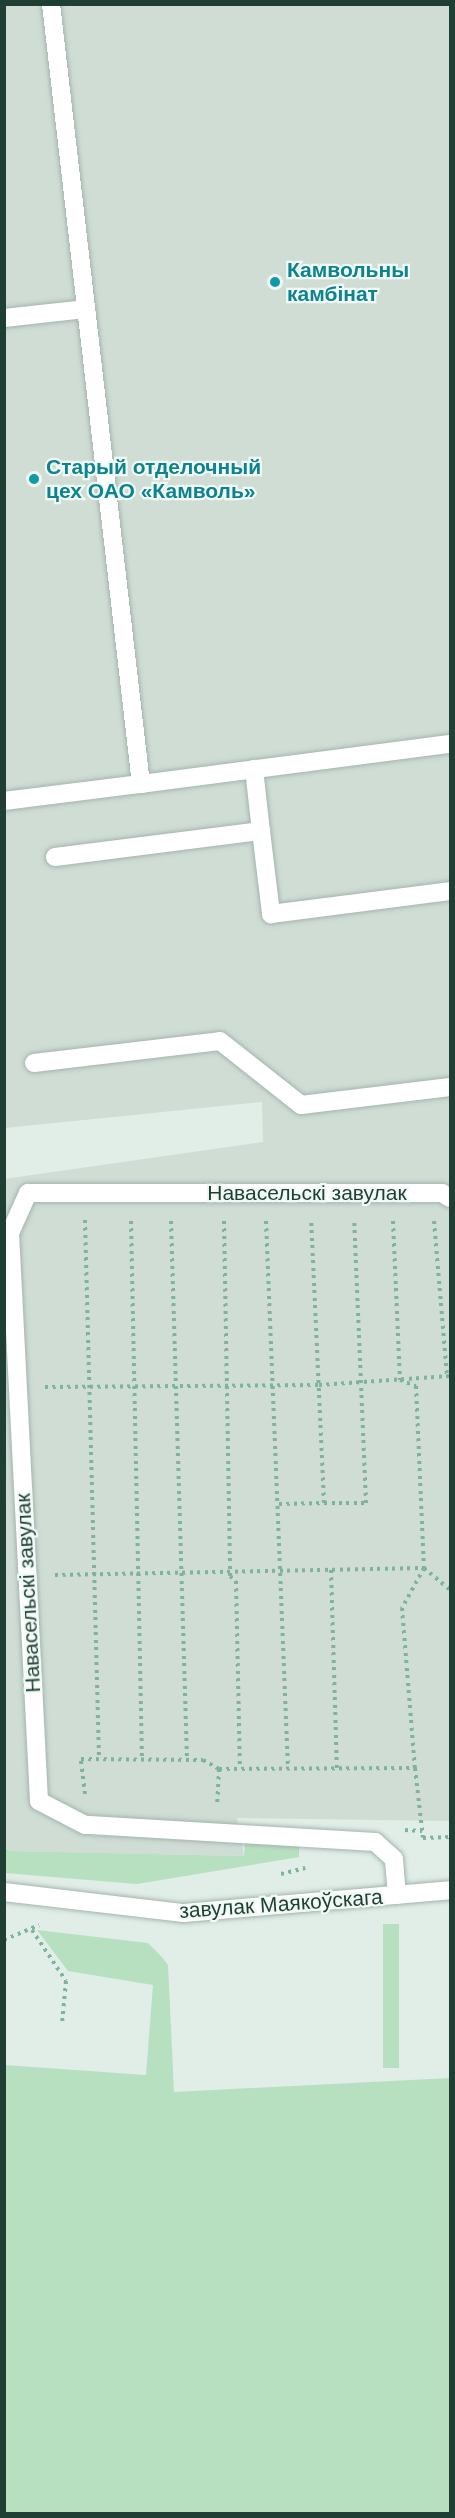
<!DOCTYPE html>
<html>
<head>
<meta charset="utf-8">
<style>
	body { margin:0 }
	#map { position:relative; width:455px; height:2518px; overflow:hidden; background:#e1ede7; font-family:Arial,sans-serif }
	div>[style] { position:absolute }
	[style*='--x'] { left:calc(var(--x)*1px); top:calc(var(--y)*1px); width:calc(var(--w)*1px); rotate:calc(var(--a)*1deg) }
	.built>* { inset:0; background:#cfddd5 }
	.green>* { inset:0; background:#b7e0c0; transform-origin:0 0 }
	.path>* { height:4px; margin-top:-2px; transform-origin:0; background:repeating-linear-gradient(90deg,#7eb39f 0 3px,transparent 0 7.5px) }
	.roads { filter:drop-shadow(0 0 2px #a3b5ae) drop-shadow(0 0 2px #a3b5ae) }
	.service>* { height:18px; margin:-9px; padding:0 9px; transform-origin:9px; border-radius:9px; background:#fff }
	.minor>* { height:18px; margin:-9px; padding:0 9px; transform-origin:9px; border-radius:9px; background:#fff }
	.dots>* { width:16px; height:16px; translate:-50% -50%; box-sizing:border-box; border:3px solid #f1f9f5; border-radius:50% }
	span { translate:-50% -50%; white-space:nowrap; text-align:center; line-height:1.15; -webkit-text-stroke:4.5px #f1f9f5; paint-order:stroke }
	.culture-label { font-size:21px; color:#0d838f; font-weight:700 }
	.left { translate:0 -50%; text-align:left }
	.street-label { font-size:21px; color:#1f3f34 }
	.frame { position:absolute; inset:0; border:6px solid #1f3f34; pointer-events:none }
</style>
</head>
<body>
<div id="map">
	<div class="built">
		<div style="clip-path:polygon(5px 5px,450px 5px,450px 1821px,237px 1818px,244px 1856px,10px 1851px,5px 1847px,4px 1179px,263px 1142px,262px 1102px,5px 1128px)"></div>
	</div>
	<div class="green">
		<div style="clip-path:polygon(245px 1843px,299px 1845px,299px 1857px,137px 1884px,5px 1873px,4px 1847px,10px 1851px,244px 1856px)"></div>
		<div style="left:383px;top:1924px;width:16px;height:144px"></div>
		<div style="clip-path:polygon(37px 1930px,148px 1943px,161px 1956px,168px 1965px,174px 2092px,450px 2078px,450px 2513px,5px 2513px,5px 2065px,146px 2075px,153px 1985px,68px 1971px)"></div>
	</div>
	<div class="path">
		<div style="--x:85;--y:1220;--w:539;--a:88.51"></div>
		<div style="--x:131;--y:1221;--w:538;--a:88.83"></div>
		<div style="--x:171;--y:1221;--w:539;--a:88.3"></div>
		<div style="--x:224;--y:1221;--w:355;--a:89"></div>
		<div style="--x:230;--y:1576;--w:8;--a:40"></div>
		<div style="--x:236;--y:1581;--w:187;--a:88.8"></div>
		<div style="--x:266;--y:1221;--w:547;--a:87.7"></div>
		<div style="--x:393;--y:1221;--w:159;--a:87.5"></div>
		<div style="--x:400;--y:1380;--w:17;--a:21"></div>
		<div style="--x:416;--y:1386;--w:182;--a:87.5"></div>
		<div style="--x:424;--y:1568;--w:46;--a:118.8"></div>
		<div style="--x:402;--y:1608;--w:161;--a:85.4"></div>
		<div style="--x:415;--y:1768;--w:70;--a:83.5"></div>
		<div style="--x:423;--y:1838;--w:27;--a:-2"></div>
		<div style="--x:434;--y:1221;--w:156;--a:85.2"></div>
		<div style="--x:45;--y:1387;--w:274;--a:-0.4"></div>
		<div style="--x:319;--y:1385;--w:131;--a:-3.9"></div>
		<div style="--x:324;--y:1503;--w:42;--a:0"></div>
		<div style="--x:366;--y:1503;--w:283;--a:-92.4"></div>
		<div style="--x:279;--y:1504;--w:45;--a:-1.3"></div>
		<div style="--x:324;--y:1503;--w:282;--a:-92.6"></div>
		<div style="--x:331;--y:1570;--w:198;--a:88.3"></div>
		<div style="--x:55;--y:1575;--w:369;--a:-1.1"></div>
		<div style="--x:424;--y:1568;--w:34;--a:40"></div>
		<div style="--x:219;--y:1769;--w:196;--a:-0.3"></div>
		<div style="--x:85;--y:1794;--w:35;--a:-97"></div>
		<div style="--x:81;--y:1759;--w:122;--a:0.5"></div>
		<div style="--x:203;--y:1760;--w:18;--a:29"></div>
		<div style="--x:219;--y:1769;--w:35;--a:93"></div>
		<div style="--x:405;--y:1830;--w:17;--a:3"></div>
		<div style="--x:281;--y:1874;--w:25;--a:-14"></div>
		<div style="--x:32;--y:1930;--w:61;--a:56.3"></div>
		<div style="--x:66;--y:1981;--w:42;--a:95.4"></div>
		<div style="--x:4;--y:1940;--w:38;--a:-23"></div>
	</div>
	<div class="roads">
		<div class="service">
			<div style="--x:4;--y:318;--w:81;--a:-6.3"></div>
			<div style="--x:254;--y:769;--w:62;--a:83.6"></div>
			<div style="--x:141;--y:784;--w:312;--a:-7.4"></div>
			<div style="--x:4;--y:801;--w:138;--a:-7.1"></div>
			<div style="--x:141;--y:784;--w:785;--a:-96.58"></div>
			<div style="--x:55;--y:857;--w:208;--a:-7.2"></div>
			<div style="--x:261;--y:831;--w:84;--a:83.1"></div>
			<div style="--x:271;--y:914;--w:180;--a:-7.3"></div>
			<div style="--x:34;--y:1063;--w:187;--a:-6.7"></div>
			<div style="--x:220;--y:1041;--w:103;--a:38.3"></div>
			<div style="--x:301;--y:1105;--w:150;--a:-6.9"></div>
		</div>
		<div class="minor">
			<div style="--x:4;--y:1892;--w:181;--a:6.7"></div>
			<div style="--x:184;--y:1913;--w:267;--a:-4.9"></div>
			<div style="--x:397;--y:1895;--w:36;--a:-95"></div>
			<div style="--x:394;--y:1859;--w:25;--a:-138"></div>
			<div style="--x:375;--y:1842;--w:290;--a:-176.6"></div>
			<div style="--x:85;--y:1825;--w:52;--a:-152.4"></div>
			<div style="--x:39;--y:1801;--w:569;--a:-92.92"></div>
			<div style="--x:10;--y:1233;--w:44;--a:-65.8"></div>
			<div style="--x:28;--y:1193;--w:414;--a:0"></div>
			<div style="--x:442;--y:1193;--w:9;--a:32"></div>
		</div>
	</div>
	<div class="dots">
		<div style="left:275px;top:282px;background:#0f9aa8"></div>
		<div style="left:34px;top:479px;background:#0f9aa8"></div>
	</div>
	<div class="culture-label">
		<span class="left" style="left:287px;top:282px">Камвольны<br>камбінат</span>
		<span class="left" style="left:46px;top:479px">Старый отделочный<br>цех ОАО «Камволь»</span>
	</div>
	<div class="street-label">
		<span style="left:307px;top:1193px">Навасельскі завулак</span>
		<span style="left:28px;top:1593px;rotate:-93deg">Навасельскі завулак</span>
		<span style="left:281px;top:1904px;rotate:-4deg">завулак Маякоўскага</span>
	</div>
	<div class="frame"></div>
</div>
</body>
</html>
